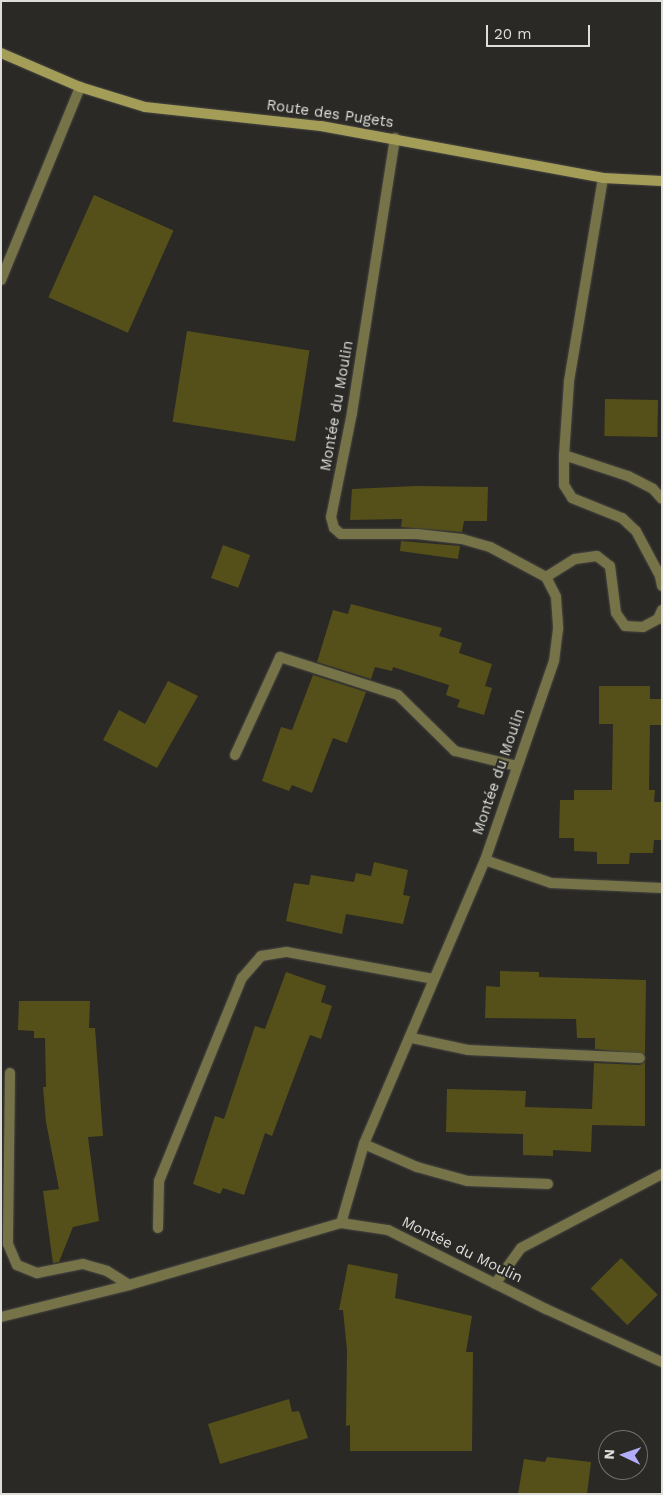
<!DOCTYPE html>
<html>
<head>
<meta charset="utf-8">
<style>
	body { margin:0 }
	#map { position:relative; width:663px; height:1495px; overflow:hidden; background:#2a2925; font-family:"Work Sans",sans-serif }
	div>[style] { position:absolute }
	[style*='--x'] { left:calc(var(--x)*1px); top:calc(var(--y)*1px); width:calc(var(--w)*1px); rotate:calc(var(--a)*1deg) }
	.building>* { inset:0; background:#555019; transform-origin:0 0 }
	.roads { filter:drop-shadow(0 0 1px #474642) drop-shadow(0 0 1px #474642) }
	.minor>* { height:10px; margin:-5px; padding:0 5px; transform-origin:5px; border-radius:5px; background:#777349 }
	.secondary>* { height:10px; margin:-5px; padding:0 5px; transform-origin:5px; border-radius:5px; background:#a49d58 }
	span { translate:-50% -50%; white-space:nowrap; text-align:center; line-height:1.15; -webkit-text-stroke:4px #2a2925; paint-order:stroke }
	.street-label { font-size:15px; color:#ddddda }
	.frame { position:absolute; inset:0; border:2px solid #ddddda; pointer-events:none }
	.north { position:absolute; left:598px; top:1430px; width:50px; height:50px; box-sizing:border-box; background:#2a2925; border:1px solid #72716d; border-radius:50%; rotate:273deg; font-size:14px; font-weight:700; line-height:20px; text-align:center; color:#ddddda }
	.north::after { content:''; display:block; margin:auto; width:18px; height:22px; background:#b3adf9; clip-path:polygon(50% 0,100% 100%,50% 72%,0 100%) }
	.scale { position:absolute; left:486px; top:25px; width:104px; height:22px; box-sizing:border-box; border:2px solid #ddddda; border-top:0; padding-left:6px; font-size:15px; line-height:18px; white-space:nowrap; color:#ddddda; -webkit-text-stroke:4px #2a2925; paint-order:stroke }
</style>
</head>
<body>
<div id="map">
	<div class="building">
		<div style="left:94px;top:195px;width:87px;height:112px;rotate:24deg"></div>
		<div style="left:187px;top:331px;width:124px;height:92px;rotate:9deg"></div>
		<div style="left:605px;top:399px;width:53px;height:37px;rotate:1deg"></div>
		<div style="clip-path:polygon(416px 486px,488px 487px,487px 521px,464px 521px,462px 532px,401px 527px,402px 519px,350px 520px,352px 489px)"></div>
		<div style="clip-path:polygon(401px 541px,460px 546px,458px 559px,400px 551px)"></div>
		<div style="left:223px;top:545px;width:29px;height:35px;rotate:20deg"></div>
		<div style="clip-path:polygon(351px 604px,442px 628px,439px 636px,462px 643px,459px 653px,492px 664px,485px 686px,492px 688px,484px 715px,457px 707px,460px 700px,446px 695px,449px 685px,393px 667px,392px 671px,375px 667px,371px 679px,317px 662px,333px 610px,348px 614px)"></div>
		<div style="clip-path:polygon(313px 675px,366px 692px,347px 743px,333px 738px,312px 793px,292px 785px,289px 791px,262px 781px,281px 727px,292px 730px)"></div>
		<div style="clip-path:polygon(168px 681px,198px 696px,157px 768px,103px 740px,119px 710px,145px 724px)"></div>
		<div style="clip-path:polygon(599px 686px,650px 686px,650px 699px,661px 699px,661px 725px,650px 725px,649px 790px,655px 790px,654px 802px,662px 802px,662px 840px,654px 840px,653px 853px,630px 853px,629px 864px,597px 864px,597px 852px,574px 851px,574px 838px,559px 838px,560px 800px,574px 800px,574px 790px,612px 790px,613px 724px,599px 724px)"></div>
		<div style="clip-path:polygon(374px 862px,408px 870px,403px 895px,410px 896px,403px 924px,346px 914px,342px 934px,286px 921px,294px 883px,309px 885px,311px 875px,354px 882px,356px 873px,371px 876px)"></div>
		<div style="clip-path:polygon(500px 971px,539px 972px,539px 977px,646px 980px,645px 1054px,595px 1049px,595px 1038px,577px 1038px,576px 1019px,485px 1018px,486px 986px,500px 987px)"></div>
		<div style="clip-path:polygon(286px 972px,326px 986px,321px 1002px,332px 1006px,321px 1039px,310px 1035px,272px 1136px,265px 1133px,244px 1195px,223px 1188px,220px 1194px,193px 1184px,215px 1116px,224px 1119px,255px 1026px,265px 1029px)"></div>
		<div style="clip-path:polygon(19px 1001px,90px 1001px,89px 1028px,95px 1028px,103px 1136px,88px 1137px,99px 1221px,73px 1227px,59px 1262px,53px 1263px,43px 1191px,59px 1189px,46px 1122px,43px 1087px,46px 1087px,45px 1038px,34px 1038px,34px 1031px,18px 1030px)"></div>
		<div style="clip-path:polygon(645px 1062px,645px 1126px,592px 1125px,591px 1152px,553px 1150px,553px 1156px,523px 1155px,523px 1134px,446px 1132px,447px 1089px,526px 1091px,525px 1107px,592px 1109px,594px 1063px,640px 1065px)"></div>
		<div style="left:621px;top:1258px;width:52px;height:43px;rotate:45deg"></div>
		<div style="clip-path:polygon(348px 1264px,398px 1274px,395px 1298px,472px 1316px,466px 1352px,473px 1352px,472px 1451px,350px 1451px,350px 1425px,346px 1426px,347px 1350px,343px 1310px,339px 1310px)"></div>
		<div style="clip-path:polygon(289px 1399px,292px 1412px,299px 1411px,308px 1438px,220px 1464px,208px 1424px)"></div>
		<div style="clip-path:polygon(547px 1457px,591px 1462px,587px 1494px,518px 1494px,524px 1459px,545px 1462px)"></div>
	</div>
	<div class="roads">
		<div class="minor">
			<div style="--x:395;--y:138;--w:278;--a:98.9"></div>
			<div style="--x:352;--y:413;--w:106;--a:101.4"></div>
			<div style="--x:331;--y:517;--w:11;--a:75"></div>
			<div style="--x:334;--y:528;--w:9;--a:41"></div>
			<div style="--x:341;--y:534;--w:76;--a:0"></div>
			<div style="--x:417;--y:534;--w:45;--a:6.3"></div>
			<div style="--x:462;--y:539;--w:29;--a:16"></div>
			<div style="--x:490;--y:547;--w:64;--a:28.2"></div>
			<div style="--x:546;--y:577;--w:22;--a:63"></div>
			<div style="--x:556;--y:597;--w:32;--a:86"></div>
			<div style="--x:558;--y:629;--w:32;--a:97"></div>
			<div style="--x:554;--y:661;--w:211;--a:109.1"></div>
			<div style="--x:485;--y:860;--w:309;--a:113.1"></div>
			<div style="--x:364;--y:1144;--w:82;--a:106.2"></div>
			<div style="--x:341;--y:1223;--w:48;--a:8.5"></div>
			<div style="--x:388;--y:1230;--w:177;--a:26.6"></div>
			<div style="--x:546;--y:1309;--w:128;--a:24.6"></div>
			<div style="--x:603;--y:178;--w:207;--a:99.5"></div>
			<div style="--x:569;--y:382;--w:73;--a:93.9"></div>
			<div style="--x:564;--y:455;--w:67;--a:18.2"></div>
			<div style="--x:628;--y:476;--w:28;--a:27"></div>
			<div style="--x:653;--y:489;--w:13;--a:48"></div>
			<div style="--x:1;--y:280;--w:209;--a:-67.7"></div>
			<div style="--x:564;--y:455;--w:30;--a:90"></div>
			<div style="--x:564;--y:485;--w:15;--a:58"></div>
			<div style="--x:572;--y:498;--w:54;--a:21.8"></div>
			<div style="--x:622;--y:518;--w:19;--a:43"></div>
			<div style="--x:636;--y:531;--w:51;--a:61.9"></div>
			<div style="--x:660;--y:576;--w:10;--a:79"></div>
			<div style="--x:546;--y:577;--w:34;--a:-32"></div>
			<div style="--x:575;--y:559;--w:22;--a:-8"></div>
			<div style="--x:597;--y:556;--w:16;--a:38"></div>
			<div style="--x:610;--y:566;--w:47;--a:82.7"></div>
			<div style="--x:616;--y:613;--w:16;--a:55"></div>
			<div style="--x:625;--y:626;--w:18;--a:3"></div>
			<div style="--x:643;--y:627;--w:17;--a:-28"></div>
			<div style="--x:658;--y:619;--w:10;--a:-66"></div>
			<div style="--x:235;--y:755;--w:108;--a:-65.3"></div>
			<div style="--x:280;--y:657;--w:124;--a:17.9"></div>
			<div style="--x:398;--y:695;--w:80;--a:44.5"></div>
			<div style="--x:455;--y:751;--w:64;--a:13.6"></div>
			<div style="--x:485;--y:860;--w:70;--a:19.2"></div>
			<div style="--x:551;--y:883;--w:111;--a:2.6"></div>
			<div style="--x:412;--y:1038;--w:57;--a:12.1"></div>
			<div style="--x:468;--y:1050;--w:172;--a:2.7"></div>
			<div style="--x:10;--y:1073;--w:171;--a:90.7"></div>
			<div style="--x:8;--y:1244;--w:23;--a:67"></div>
			<div style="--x:17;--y:1265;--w:22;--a:22"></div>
			<div style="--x:37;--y:1273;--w:47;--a:-11.1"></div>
			<div style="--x:83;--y:1264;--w:25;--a:16"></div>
			<div style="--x:107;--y:1271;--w:26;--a:32"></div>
			<div style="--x:364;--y:1144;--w:58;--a:23.5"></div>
			<div style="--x:417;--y:1167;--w:53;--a:15.4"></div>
			<div style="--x:468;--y:1181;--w:80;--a:2.1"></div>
			<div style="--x:158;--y:1228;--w:47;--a:-88.8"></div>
			<div style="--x:159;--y:1181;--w:219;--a:-67.8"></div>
			<div style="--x:242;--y:978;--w:29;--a:-49"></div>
			<div style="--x:261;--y:956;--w:26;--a:-9"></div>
			<div style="--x:287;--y:952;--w:149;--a:10.4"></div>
			<div style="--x:495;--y:1284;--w:44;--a:-54.2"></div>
			<div style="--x:521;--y:1248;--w:159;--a:-27.7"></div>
			<div style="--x:1;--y:1317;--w:132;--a:-14"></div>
			<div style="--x:129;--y:1285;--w:221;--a:-16.3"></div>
		</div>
		<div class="secondary">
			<div style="--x:1;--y:53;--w:86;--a:23.3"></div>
			<div style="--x:80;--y:87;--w:68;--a:17.1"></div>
			<div style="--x:145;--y:107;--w:177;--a:6.2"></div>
			<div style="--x:321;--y:126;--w:287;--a:10.4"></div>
			<div style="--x:603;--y:178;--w:59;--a:2.9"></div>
		</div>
	</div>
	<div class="street-label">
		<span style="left:330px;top:114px;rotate:8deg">Route des Pugets</span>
		<span style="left:337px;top:406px;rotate:-80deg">Montée du Moulin</span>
		<span style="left:499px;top:772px;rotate:-71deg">Montée du Moulin</span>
		<span style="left:462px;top:1250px;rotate:26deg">Montée du Moulin</span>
	</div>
	<div class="frame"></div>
	<div class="north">N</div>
	<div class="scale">20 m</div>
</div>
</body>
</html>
